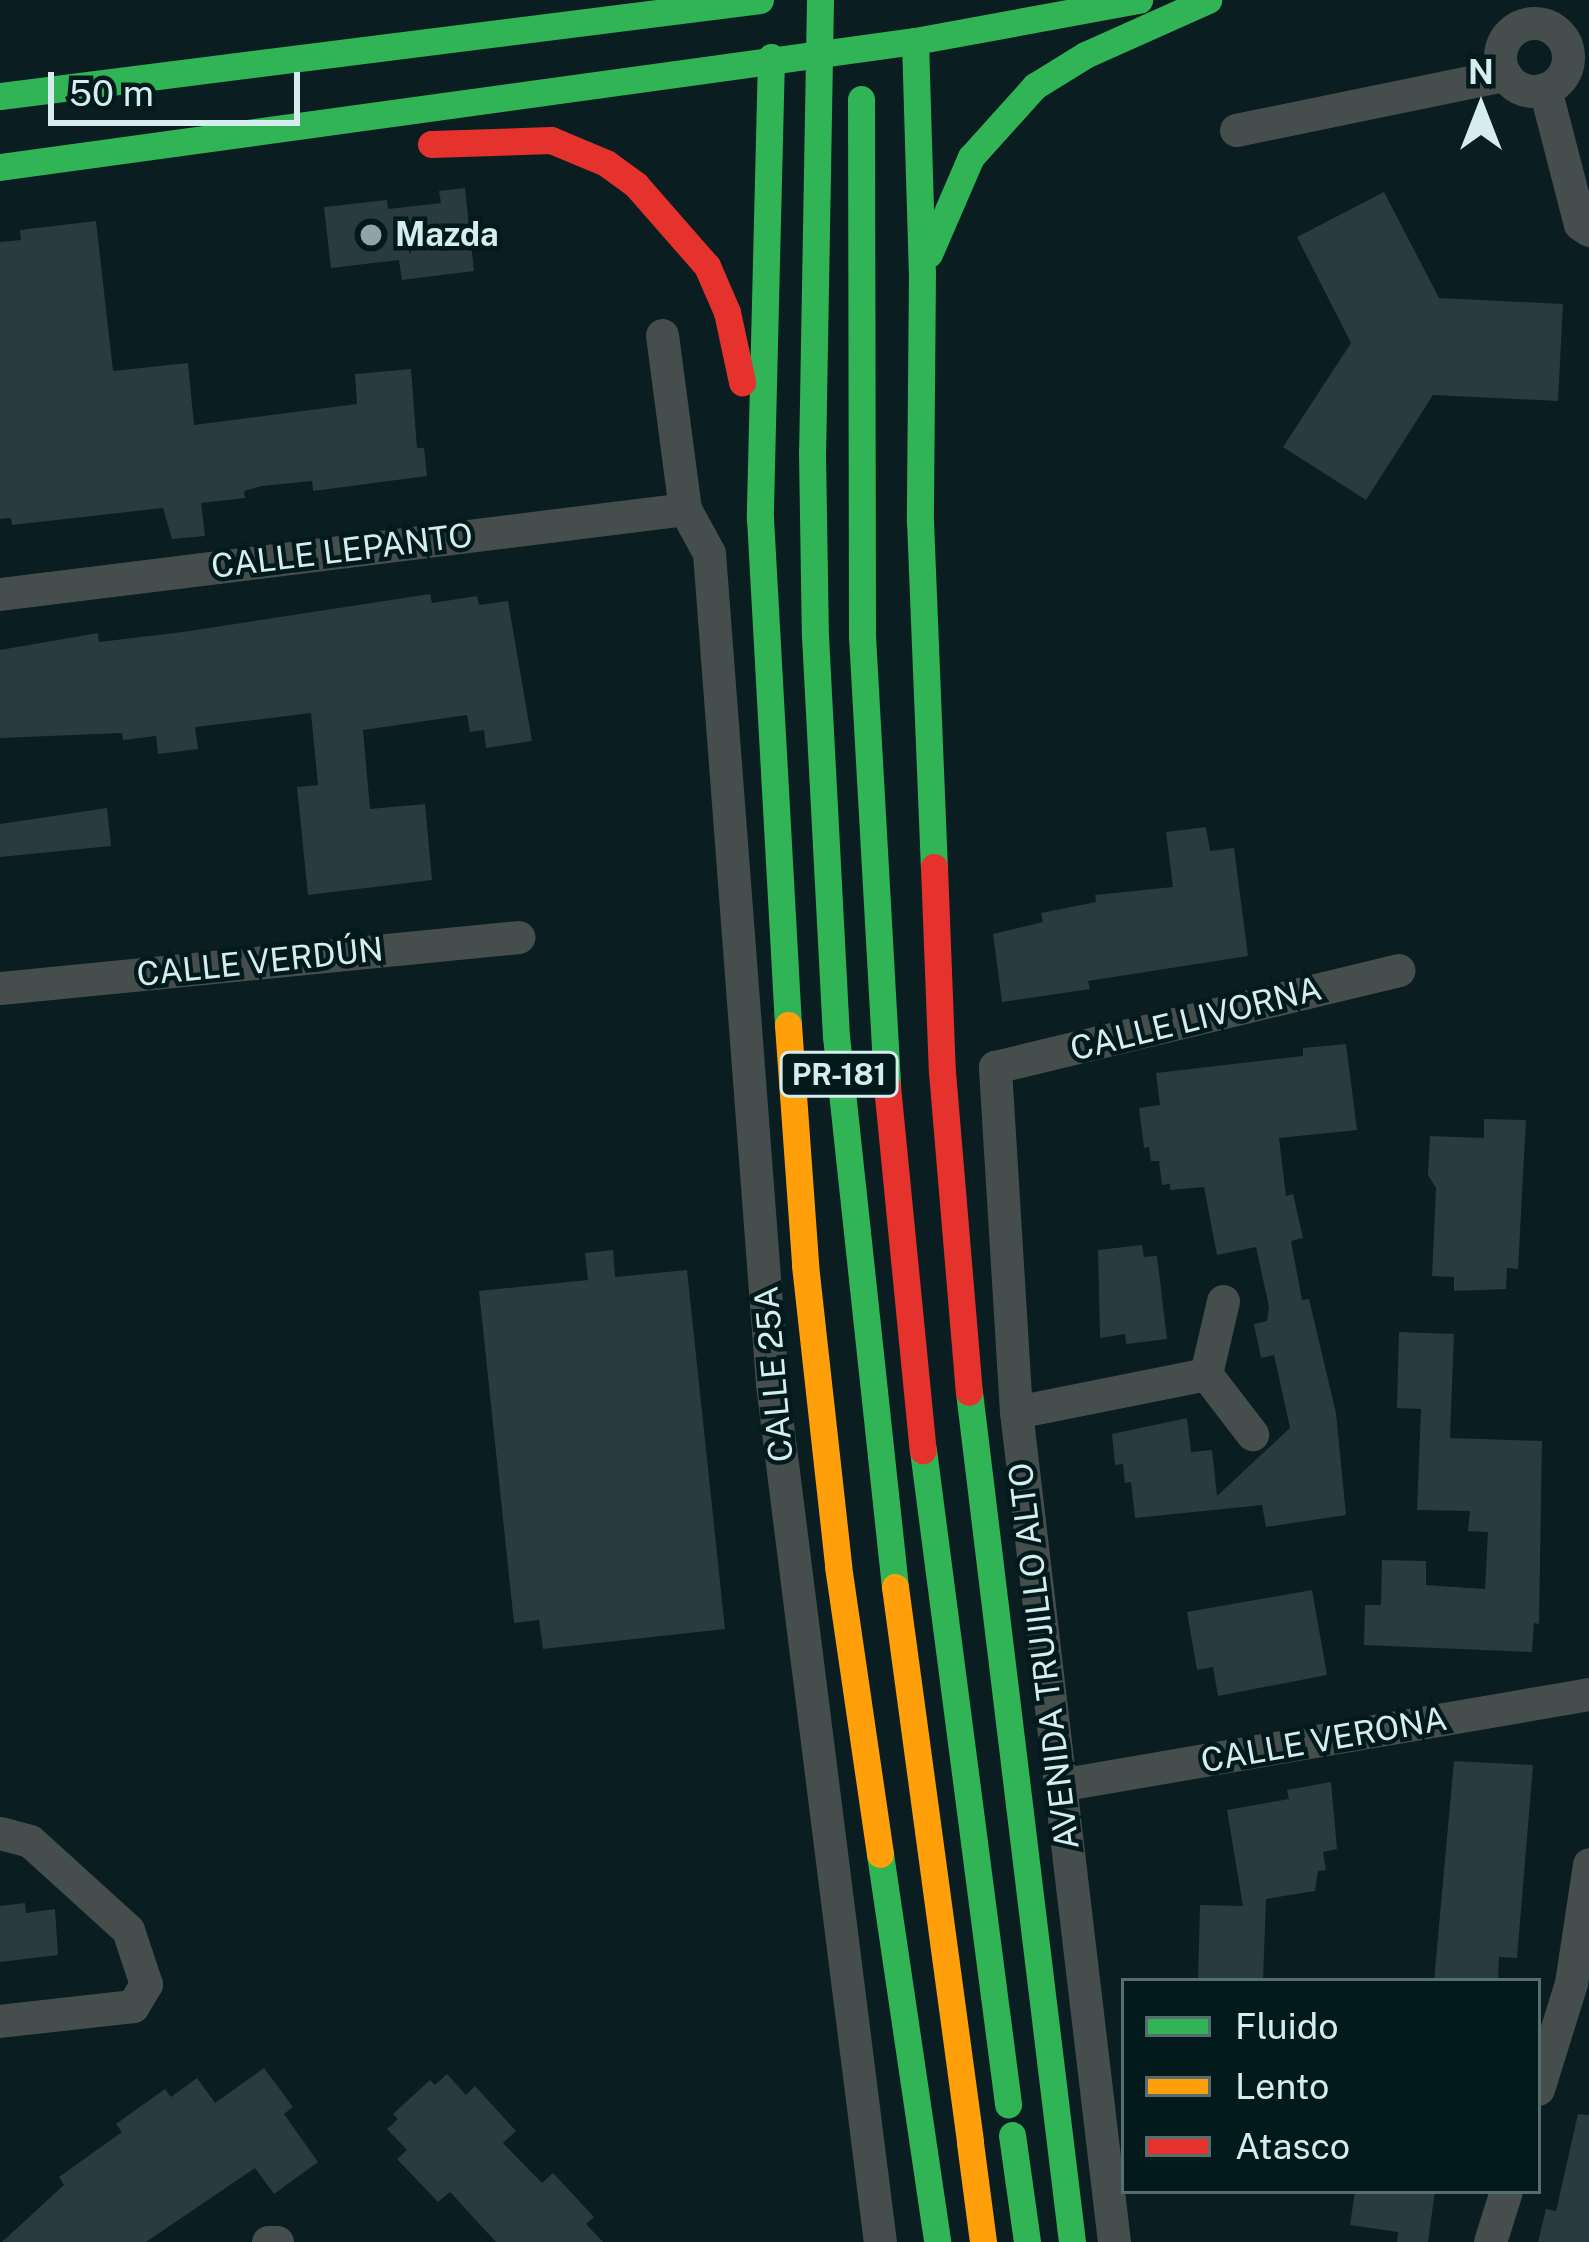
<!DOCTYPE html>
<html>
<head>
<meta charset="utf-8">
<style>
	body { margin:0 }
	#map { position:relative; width:1589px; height:2242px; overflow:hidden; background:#0a1d20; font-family:"Public Sans",sans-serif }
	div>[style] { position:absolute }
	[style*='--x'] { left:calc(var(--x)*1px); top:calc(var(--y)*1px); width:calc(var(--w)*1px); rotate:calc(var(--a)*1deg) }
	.building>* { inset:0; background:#293a41 }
	.street>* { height:33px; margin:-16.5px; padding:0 16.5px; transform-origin:16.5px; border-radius:16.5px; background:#454e4c }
	.street>.ring { margin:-16.5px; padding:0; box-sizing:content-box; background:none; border:33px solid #454e4c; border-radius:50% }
	.fast>* { height:27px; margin:-13.5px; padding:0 13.5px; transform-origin:13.5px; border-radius:13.5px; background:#30b455 }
	.slow>* { height:27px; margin:-13.5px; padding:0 13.5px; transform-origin:13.5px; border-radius:13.5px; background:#ff9f0a }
	.jam>* { height:27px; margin:-13.5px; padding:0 13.5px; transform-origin:13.5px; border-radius:13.5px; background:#e5322d }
	.fast-bridge>* { height:27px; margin:-13.5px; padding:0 13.5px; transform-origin:13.5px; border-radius:13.5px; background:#30b455 }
	.slow-bridge>* { height:27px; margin:-13.5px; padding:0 13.5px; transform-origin:13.5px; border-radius:13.5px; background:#ff9f0a }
	.jam-bridge>* { height:27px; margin:-13.5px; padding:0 13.5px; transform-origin:13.5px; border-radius:13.5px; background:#e5322d }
	.dots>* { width:33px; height:33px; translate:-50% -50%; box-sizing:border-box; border:6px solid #031a1c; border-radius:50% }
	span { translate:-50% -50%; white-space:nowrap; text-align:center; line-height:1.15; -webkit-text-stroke:9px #031a1c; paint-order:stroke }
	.shield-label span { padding:3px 9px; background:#031a1c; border:3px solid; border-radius:9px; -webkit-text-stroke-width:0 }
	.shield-label { font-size:30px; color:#d5edef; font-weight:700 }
	.poi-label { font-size:33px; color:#d5edef; font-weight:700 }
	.left { translate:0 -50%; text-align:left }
	.street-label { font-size:33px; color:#d5edef }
	.legend { position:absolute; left:1121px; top:1978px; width:420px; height:216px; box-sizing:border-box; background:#031a1c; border:3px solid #576e70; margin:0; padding:15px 21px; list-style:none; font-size:36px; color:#d5edef }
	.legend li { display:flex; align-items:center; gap:24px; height:60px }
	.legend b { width:60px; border:3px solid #576e70 }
	.north { position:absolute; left:1421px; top:48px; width:120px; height:120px; -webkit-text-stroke:9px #031a1c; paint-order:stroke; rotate:0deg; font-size:33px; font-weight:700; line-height:48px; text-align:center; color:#d5edef }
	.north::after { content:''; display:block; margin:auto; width:42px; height:54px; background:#d5edef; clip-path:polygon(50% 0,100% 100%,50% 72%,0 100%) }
	.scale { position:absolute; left:48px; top:72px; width:252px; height:54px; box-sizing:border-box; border:6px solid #d5edef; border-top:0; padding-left:15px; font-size:36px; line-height:42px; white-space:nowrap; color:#d5edef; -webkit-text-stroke:9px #031a1c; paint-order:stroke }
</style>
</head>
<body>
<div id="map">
	<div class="building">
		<div style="clip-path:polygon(465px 188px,474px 271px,402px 280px,399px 260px,331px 268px,324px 207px,387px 200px,388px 209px,441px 203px,439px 191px)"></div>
		<div style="clip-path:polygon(1384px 192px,1439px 298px,1563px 304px,1558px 401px,1433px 395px,1366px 500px,1283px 447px,1351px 343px,1297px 237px)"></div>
		<div style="clip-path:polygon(96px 221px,113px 371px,188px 363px,194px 425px,357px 404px,355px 374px,411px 369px,417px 448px,424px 448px,427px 476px,313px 491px,312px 481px,261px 486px,244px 491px,245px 498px,201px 503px,205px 536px,172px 539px,163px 508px,12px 525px,11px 518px,0 519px,0 242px,21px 240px,20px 230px)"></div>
		<div style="clip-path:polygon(430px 594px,432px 603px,477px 596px,479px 605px,508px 601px,532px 741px,486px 748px,484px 730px,470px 732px,467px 715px,363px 730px,370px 809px,425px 804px,432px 880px,308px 895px,297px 787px,318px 785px,311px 713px,195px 727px,198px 749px,158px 754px,156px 736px,123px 740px,122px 733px,0 738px,0 650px,98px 633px,99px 642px,183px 632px)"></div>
		<div style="clip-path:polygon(107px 808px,111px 846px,0 857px,0 824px)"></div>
		<div style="clip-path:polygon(1206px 827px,1210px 851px,1234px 848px,1248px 956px,1088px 981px,1090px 989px,1002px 1002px,993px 934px,1043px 922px,1041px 913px,1096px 902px,1095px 895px,1173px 887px,1166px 832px)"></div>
		<div style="clip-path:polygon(1346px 1044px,1357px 1130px,1279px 1138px,1286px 1196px,1293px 1194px,1303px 1238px,1291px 1241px,1302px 1300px,1309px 1299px,1336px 1413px,1346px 1515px,1266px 1527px,1262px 1505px,1135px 1518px,1131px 1482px,1125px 1483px,1123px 1464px,1115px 1465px,1112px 1434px,1187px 1418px,1191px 1452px,1212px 1450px,1217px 1496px,1290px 1428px,1274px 1355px,1261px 1358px,1254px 1324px,1267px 1321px,1269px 1307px,1256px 1247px,1217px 1255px,1204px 1187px,1170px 1190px,1170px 1184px,1162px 1185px,1159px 1161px,1151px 1161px,1149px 1147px,1144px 1148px,1139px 1108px,1160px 1105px,1156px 1073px,1303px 1056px,1303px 1048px)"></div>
		<div style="clip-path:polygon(1484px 1119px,1526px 1120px,1518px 1269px,1507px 1268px,1506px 1289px,1454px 1291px,1454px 1277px,1432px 1276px,1436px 1188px,1428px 1175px,1430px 1136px,1484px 1138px)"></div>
		<div style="clip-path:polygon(1142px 1245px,1144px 1257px,1157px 1256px,1167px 1339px,1126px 1344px,1125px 1334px,1100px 1338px,1098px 1250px)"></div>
		<div style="clip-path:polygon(613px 1250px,615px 1277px,687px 1270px,725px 1629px,543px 1649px,539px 1620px,514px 1623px,479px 1291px,588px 1280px,585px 1253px)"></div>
		<div style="clip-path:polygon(1399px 1332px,1454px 1334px,1450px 1438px,1542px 1441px,1539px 1624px,1534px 1623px,1532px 1652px,1364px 1645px,1365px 1605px,1381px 1605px,1382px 1560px,1426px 1561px,1426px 1585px,1485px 1589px,1488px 1532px,1468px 1531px,1470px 1511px,1417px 1510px,1421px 1409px,1397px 1408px)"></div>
		<div style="clip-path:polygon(1312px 1590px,1327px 1675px,1218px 1696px,1213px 1667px,1197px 1670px,1187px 1612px)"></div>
		<div style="clip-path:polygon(1454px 1761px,1533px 1765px,1517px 1958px,1499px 1957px,1498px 1981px,1434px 1981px)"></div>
		<div style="clip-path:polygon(1331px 1782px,1337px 1849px,1323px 1852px,1326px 1870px,1318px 1871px,1315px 1891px,1266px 1899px,1263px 1981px,1198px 1981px,1200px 1905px,1243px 1906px,1227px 1810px,1289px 1799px,1287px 1790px)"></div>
		<div style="clip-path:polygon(25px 1903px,26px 1913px,55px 1909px,58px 1955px,0 1962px,0 1906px)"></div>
		<div style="clip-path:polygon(264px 2068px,293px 2107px,284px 2114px,318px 2162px,274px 2194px,255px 2168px,146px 2242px,2px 2242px,64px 2185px,59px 2177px,122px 2132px,116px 2124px,165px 2089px,171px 2097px,197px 2078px,215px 2103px)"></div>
		<div style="clip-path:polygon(447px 2074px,466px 2095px,475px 2086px,516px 2131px,503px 2143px,542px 2183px,553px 2173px,594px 2217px,586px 2224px,603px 2242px,496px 2242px,450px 2192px,438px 2202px,397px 2159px,407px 2150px,387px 2129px,398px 2119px,393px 2114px,430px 2080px,435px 2085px)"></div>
		<div style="clip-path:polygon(1578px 2114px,1589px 2115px,1589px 2242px,1538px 2242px,1546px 2209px,1556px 2211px)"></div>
		<div style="clip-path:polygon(1355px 2191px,1435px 2191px,1428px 2242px,1397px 2242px,1398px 2232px,1350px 2225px)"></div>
	</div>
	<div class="street">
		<div class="ring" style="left:1500px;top:23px;width:35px;height:35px"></div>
		<div style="--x:1545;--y:89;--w:139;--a:75.5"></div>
		<div style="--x:1580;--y:224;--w:11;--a:34"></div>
		<div style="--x:1236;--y:130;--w:275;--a:-11.6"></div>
		<div style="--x:662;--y:335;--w:176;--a:82.5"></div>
		<div style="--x:685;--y:509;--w:50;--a:61.4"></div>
		<div style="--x:709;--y:553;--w:833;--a:85.66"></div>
		<div style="--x:772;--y:1384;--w:865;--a:82.83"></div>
		<div style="--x:0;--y:594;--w:690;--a:-7.07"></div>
		<div style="--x:0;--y:988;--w:521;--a:-5.61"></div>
		<div style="--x:1206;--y:1374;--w:76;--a:52.5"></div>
		<div style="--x:1206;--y:1374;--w:75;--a:-76.9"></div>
		<div style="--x:1016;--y:1412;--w:194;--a:-11.3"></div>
		<div style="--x:1059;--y:1785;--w:538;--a:-9.74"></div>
		<div style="--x:0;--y:1833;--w:31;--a:15"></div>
		<div style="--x:30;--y:1841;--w:132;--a:42.2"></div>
		<div style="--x:128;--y:1930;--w:57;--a:71.6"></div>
		<div style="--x:146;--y:1984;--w:26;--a:121"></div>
		<div style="--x:133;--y:2006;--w:134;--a:173.6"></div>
		<div style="--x:1538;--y:2089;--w:111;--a:-72.7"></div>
		<div style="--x:1571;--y:1983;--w:120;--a:-81.4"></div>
		<div style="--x:268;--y:2242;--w:9;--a:0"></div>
		<div style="--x:1114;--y:2242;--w:836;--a:-96.73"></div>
		<div style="--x:1016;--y:1412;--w:346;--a:-93.5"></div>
		<div style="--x:995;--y:1067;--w:415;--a:-13.5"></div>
		<div style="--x:1490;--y:2242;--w:53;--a:-72.6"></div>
	</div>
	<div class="fast">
		<div style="--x:915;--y:41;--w:231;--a:88.3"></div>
		<div style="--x:922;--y:272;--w:249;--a:90.5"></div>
		<div style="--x:920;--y:521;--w:346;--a:87.7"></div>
		<div style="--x:771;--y:57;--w:461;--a:91.4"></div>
		<div style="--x:760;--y:518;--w:508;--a:86.84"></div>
		<div style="--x:0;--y:96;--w:766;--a:-7.2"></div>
		<div style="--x:0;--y:167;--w:924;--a:-7.84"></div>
		<div style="--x:915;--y:41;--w:228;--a:-10.4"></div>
		<div style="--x:929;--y:254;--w:106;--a:-66.6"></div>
		<div style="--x:971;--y:157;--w:96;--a:-48"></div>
		<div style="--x:1035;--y:86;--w:59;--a:-31.8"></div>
		<div style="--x:1085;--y:55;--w:135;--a:-24.1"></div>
		<div style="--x:969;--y:1392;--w:856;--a:83.09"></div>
		<div style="--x:880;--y:1854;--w:392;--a:81.6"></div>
		<div style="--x:1012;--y:2135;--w:108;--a:82"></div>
	</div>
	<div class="slow">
		<div style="--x:788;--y:1025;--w:241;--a:85.9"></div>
		<div style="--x:805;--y:1265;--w:303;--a:83.7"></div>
		<div style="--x:838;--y:1566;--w:291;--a:81.7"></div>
		<div style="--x:970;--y:2143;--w:100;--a:82.5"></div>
	</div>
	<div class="jam">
		<div style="--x:431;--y:144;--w:120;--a:-1.9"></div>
		<div style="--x:551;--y:140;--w:60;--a:22.7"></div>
		<div style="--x:606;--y:163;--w:37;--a:36"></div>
		<div style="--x:636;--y:185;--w:108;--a:48.8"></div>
		<div style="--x:707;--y:266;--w:50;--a:66.5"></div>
		<div style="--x:727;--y:312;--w:72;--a:77.9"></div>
		<div style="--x:934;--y:867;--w:205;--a:87.8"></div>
		<div style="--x:942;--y:1072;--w:321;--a:85.2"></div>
	</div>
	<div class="fast-bridge">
		<div style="--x:820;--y:0;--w:452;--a:91"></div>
		<div style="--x:812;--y:452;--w:184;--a:89.1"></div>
		<div style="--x:815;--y:636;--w:401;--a:87"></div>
		<div style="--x:836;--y:1036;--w:554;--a:83.89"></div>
		<div style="--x:861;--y:99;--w:537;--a:89.89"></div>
		<div style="--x:862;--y:636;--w:451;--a:86.8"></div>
		<div style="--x:923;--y:1450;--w:660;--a:82.59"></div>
	</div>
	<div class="slow-bridge">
		<div style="--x:895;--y:1587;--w:559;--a:82.29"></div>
	</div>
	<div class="jam-bridge">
		<div style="--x:887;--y:1086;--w:366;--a:84.4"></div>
	</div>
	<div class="dots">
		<div style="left:371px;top:235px;background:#8ea4a7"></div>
	</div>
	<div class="shield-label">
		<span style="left:839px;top:1074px">PR-181</span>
	</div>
	<div class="poi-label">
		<span class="left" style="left:395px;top:235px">Mazda</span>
	</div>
	<div class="street-label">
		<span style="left:342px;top:551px;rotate:-7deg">CALLE LEPANTO</span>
		<span style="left:260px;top:962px;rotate:-6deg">CALLE VERDÚN</span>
		<span style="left:1196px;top:1019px;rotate:-14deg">CALLE LIVORNA</span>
		<span style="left:774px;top:1374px;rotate:-95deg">CALLE 25A</span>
		<span style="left:1044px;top:1656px;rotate:-97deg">AVENIDA TRUJILLO ALTO</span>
		<span style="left:1324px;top:1740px;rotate:-10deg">CALLE VERONA</span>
	</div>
	<ul class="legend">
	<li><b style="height:15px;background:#30b455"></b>Fluido</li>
	<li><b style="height:15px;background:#ff9f0a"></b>Lento</li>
	<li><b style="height:15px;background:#e5322d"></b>Atasco</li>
	</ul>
	<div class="north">N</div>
	<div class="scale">50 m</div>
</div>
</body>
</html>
